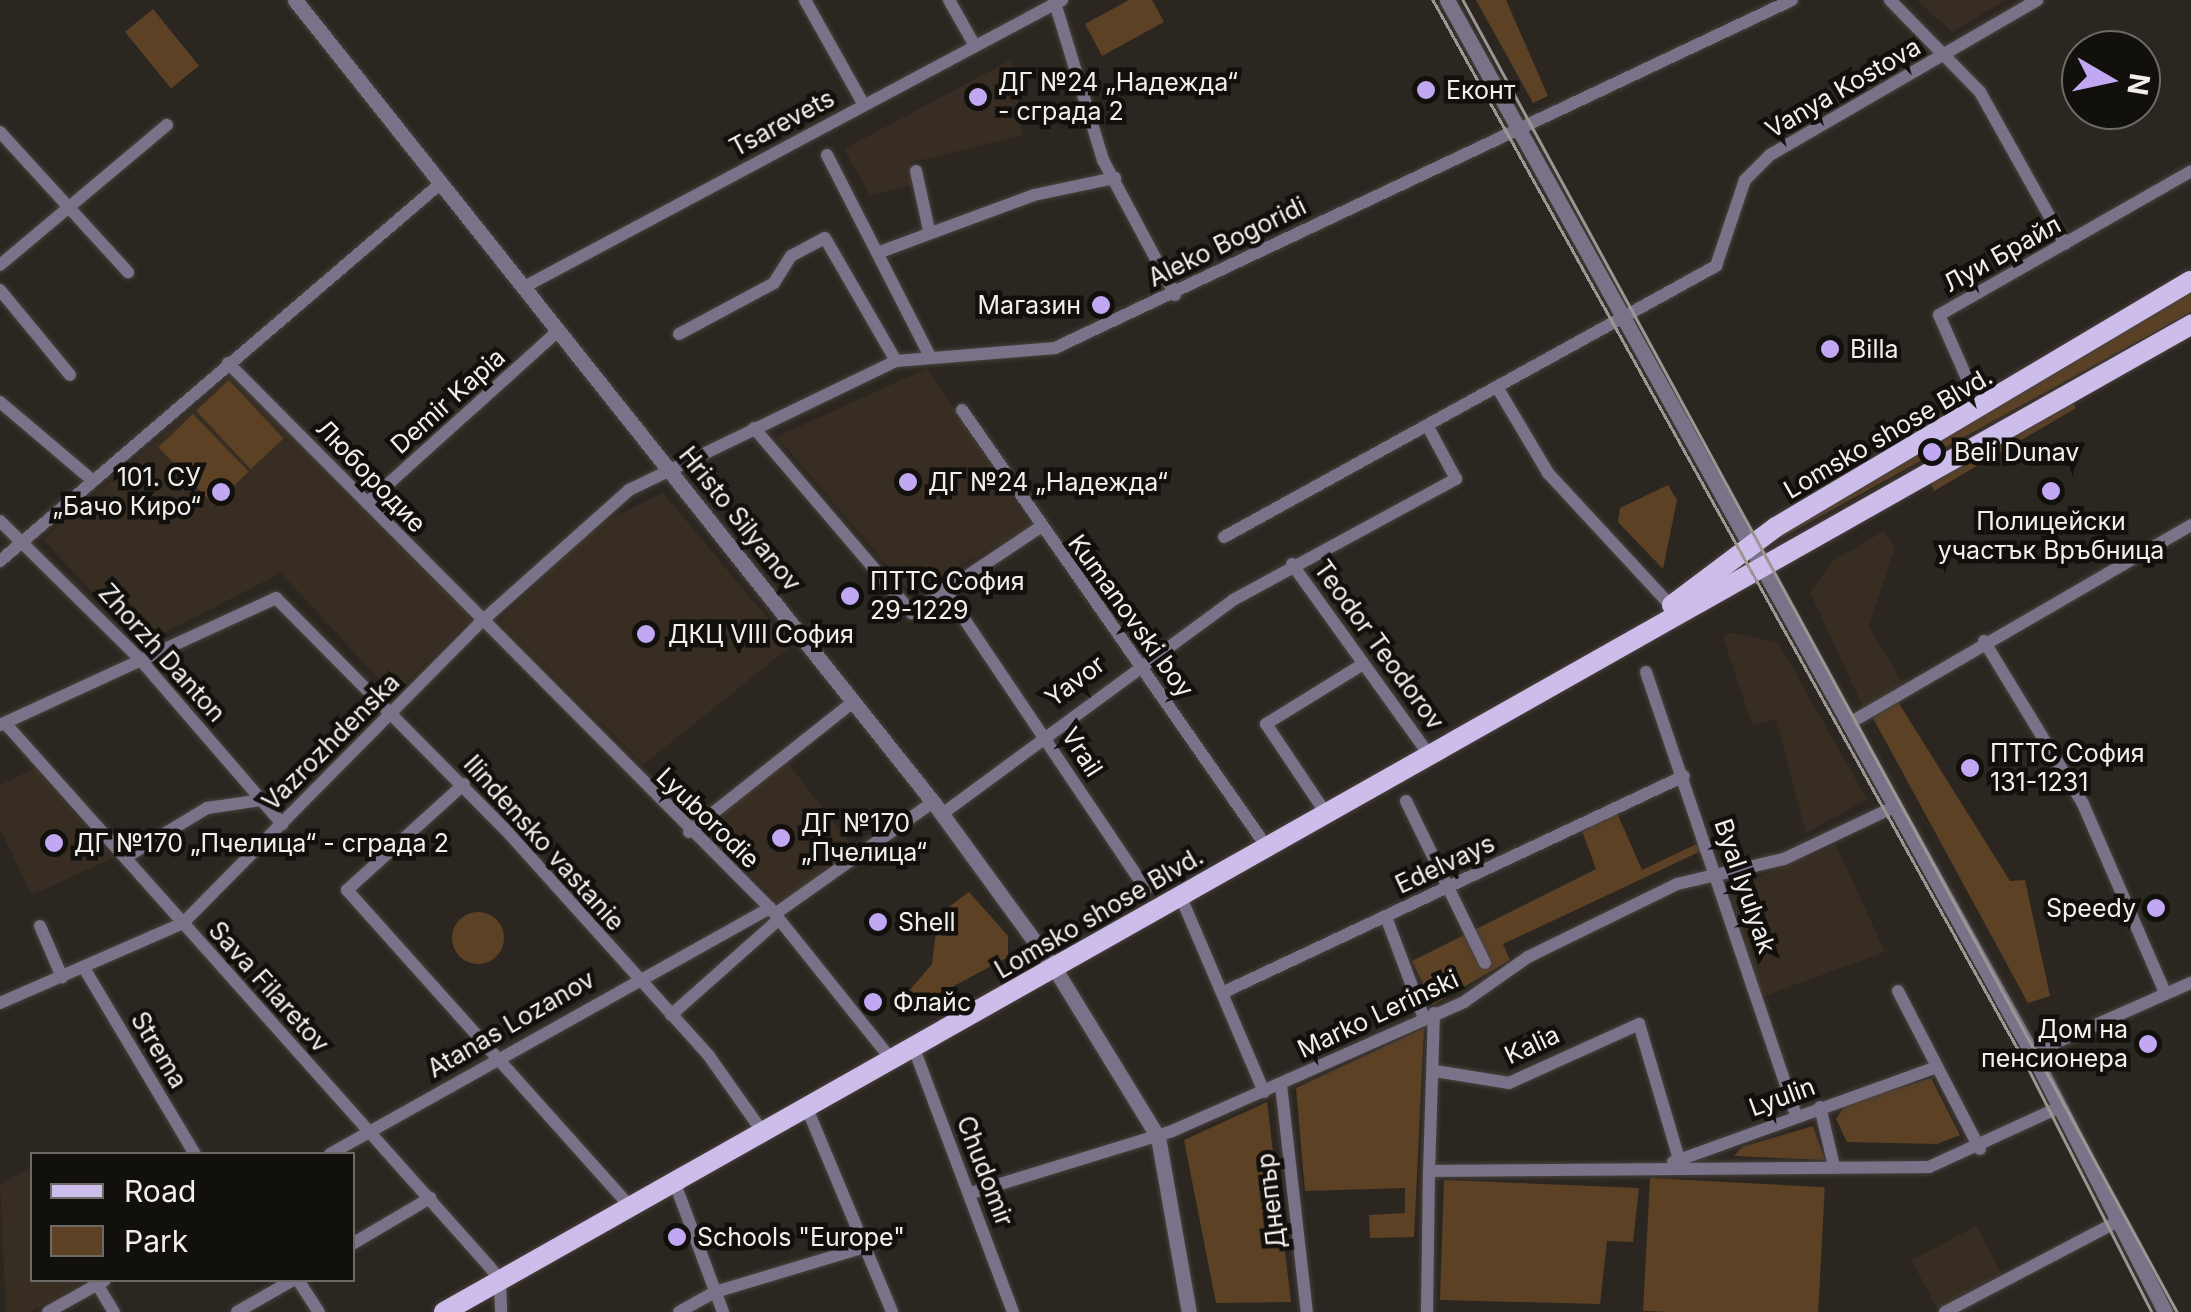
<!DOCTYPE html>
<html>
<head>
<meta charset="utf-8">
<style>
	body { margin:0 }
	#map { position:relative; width:2191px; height:1312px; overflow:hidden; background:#2c2621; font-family:Inter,sans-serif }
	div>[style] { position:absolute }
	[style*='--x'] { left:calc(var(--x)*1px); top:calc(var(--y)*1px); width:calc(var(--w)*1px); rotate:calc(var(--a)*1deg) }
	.built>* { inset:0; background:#372d22; transform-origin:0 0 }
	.green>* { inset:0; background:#5c4125; transform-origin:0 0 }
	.round { border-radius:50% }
	.roads { filter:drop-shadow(0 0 2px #48423d) drop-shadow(0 0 2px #48423d) }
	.minor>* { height:12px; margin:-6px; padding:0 6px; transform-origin:6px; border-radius:6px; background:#797288 }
	.tertiary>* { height:15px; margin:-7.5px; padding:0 7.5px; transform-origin:7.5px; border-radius:7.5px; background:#797288 }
	.primary>* { height:20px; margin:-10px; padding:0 10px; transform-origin:10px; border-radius:10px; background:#ccbdeb }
	.tram>* { height:2.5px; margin:-1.25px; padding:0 1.25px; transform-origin:1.25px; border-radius:1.25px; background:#9b9692 }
	.dots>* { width:28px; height:28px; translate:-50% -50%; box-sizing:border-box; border:5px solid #12100d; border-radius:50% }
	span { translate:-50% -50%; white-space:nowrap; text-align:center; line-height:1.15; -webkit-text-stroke:9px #12100d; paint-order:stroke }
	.poi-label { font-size:25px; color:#f3efec }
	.left { translate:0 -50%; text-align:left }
	.right { translate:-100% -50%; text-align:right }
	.street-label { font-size:25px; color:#f3efec }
	.legend { position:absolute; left:30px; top:1152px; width:325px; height:130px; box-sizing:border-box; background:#12100d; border:2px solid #6c6966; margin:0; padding:12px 18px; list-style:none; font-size:30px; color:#f3efec }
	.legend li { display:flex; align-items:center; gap:20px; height:50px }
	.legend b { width:50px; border:2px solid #6c6966 }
	.north { position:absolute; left:2061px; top:30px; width:100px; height:100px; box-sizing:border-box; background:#12100d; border:2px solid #6c6966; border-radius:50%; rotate:99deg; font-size:28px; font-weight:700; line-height:40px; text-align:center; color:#f3efec }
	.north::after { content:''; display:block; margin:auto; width:35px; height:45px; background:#c2a8f3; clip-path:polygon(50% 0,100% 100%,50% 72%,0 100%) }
</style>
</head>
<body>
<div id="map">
	<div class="built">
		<div style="clip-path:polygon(1917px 0,2006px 0,1952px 32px)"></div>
		<div style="clip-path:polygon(1011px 60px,1022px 135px,910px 163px,912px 185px,870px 195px,844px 149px)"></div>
		<div style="clip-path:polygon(927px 368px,1031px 526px,911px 594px,777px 437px)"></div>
		<div style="clip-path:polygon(231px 375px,472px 619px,394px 695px,281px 573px,141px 645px,43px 539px)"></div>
		<div style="clip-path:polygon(663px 493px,791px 646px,643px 765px,498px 621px,597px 525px)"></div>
		<div style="clip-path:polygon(1884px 531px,1895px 547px,1869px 626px,1902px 683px,1864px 709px,1810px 592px,1833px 561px)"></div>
		<div style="clip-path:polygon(1730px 633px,1778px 642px,1867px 799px,1806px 833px,1776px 719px,1752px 725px,1723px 637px)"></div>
		<div style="clip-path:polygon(787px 762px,854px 849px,780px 904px,705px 827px)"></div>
		<div style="clip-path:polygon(35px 768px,113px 858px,32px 895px,0 829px,0 785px)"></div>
		<div style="clip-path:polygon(1836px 845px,1885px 952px,1759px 998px,1729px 889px)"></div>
		<div style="clip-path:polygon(32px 1166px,32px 1280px,87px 1280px,31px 1312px,6px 1312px,0 1185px)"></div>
		<div style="left:1976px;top:1226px;width:55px;height:73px;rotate:62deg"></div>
	</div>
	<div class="green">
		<div style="clip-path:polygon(1129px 0,1152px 0,1164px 22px,1102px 56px,1085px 24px)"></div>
		<div style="clip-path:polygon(1476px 0,1506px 0,1548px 96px,1533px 103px)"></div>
		<div style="left:153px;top:9px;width:73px;height:36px;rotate:51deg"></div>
		<div style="clip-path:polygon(2191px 292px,2191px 312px,1779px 539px,1783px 533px)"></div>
		<div style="left:229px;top:380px;width:80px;height:45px;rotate:47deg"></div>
		<div style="clip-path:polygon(2071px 400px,2076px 408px,1934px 491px,1928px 477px)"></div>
		<div style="left:193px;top:414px;width:80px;height:48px;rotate:46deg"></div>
		<div style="clip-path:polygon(1668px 485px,1677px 500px,1663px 569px,1618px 522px,1620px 508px)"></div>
		<div style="clip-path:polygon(1898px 702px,2010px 881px,2025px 880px,2050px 996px,2028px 1003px,1873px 718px)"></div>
		<div style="clip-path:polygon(1617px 813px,1642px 870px,1703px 841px,1707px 869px,1699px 852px,1503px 944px,1510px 960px,1433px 1005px,1412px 961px,1596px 869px,1582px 831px)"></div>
		<div style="clip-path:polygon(969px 892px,1008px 936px,1008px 957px,915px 1007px,908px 992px,932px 964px,938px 915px)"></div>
		<div class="round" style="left:452px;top:912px;width:52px;height:52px"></div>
		<div style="clip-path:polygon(1424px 1028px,1414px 1237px,1370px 1238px,1369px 1215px,1405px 1213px,1405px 1188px,1305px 1191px,1296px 1088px)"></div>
		<div style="clip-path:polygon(1931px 1078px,1960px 1135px,1937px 1144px,1847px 1142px,1836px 1119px,1845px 1105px)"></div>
		<div style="clip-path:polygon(1267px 1102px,1291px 1302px,1216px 1303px,1184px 1140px)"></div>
		<div style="clip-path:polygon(1813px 1126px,1825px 1160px,1734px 1156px,1742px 1147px)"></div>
		<div style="left:1650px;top:1178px;width:175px;height:133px;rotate:3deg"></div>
		<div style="clip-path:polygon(1444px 1180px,1639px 1188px,1633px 1242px,1607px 1241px,1600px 1304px,1440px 1300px)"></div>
	</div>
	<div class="roads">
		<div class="minor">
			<div style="--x:805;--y:0;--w:120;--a:60.7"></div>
			<div style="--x:949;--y:0;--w:53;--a:60.5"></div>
			<div style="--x:1890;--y:0;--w:129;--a:45.6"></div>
			<div style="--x:1980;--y:92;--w:174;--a:60.8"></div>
			<div style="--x:1055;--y:3;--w:164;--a:73"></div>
			<div style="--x:1103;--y:160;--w:153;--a:61.9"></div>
			<div style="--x:0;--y:132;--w:190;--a:47.6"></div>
			<div style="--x:827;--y:155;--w:224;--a:62.9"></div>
			<div style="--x:916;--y:171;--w:60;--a:77.6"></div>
			<div style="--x:880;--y:252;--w:164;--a:-20.3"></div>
			<div style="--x:1034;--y:195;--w:83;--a:-11.9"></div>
			<div style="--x:0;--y:265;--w:218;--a:-40"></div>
			<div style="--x:524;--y:287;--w:610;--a:-28.08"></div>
			<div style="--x:0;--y:290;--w:110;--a:50.5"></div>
			<div style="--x:679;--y:334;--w:108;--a:-28.2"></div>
			<div style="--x:774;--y:283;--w:32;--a:-58"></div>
			<div style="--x:791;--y:256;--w:38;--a:-28"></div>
			<div style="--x:825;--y:238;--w:142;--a:60"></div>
			<div style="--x:228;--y:363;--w:769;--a:45.16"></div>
			<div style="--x:770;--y:908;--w:192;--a:51.3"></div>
			<div style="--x:1497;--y:387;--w:100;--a:59.3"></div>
			<div style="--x:1548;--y:473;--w:181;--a:47.2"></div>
			<div style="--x:0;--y:402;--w:122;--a:40.3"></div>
			<div style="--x:962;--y:410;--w:532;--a:55.11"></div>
			<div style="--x:1958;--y:417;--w:36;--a:-72"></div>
			<div style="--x:1969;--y:383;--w:74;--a:-113.8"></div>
			<div style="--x:1939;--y:315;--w:290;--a:-29.7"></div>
			<div style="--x:754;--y:428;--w:243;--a:49.5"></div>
			<div style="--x:912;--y:613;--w:153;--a:-33.8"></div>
			<div style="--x:367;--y:503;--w:257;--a:-42"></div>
			<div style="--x:0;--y:521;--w:194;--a:44.6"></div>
			<div style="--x:138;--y:657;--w:221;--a:49.2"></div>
			<div style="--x:1224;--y:537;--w:562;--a:-28.85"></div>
			<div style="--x:1716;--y:266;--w:91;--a:-71.4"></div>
			<div style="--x:1745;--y:180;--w:35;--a:-45"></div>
			<div style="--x:1770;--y:155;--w:309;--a:-30.1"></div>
			<div style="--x:0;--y:561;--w:581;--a:-40.6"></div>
			<div style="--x:1292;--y:564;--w:233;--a:54.3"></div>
			<div style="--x:944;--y:589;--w:362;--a:56.1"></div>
			<div style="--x:1984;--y:641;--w:191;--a:58.7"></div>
			<div style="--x:2083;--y:804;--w:206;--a:66.5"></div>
			<div style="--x:1646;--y:672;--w:469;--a:71.3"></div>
			<div style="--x:5;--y:723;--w:727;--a:48.29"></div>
			<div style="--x:489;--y:1266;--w:18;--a:52"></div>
			<div style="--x:500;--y:1280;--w:32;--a:88"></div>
			<div style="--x:1848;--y:724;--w:397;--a:-30.1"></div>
			<div style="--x:0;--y:725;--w:304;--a:-24.7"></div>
			<div style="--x:276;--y:598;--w:324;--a:45.3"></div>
			<div style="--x:504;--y:828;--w:307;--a:48"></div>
			<div style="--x:709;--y:1056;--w:92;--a:54.8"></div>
			<div style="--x:464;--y:784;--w:158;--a:137.8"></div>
			<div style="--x:347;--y:890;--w:424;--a:48.2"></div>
			<div style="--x:1406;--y:801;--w:180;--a:64"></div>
			<div style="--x:1325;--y:812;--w:106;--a:-123.8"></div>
			<div style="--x:1266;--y:724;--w:114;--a:-31.7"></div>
			<div style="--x:942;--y:814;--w:361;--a:-36.3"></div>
			<div style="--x:1233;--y:600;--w:254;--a:-28.5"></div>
			<div style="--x:1456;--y:479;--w:61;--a:-118.2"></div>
			<div style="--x:689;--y:832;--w:211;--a:-38.4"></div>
			<div style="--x:126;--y:857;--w:95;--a:-31.2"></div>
			<div style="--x:207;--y:808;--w:55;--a:-8.4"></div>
			<div style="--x:1180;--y:895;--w:214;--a:66.9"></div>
			<div style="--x:775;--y:914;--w:194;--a:-35.3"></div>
			<div style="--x:1386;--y:917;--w:108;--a:69.4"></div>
			<div style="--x:40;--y:926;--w:56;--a:66.7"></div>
			<div style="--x:84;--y:968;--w:217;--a:59.2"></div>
			<div style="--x:1898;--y:991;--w:178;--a:62.6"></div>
			<div style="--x:1224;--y:992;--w:508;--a:-25.15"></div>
			<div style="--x:0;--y:1003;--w:200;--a:-23.6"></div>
			<div style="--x:183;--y:923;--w:425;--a:-45.3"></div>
			<div style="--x:482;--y:621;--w:197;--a:-41.7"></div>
			<div style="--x:629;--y:490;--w:297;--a:-25.8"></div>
			<div style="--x:896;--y:361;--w:160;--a:-4.7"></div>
			<div style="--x:1055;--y:348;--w:815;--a:-25.28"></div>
			<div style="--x:1434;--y:1013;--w:158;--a:91.8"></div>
			<div style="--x:1429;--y:1171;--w:500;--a:-0.46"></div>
			<div style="--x:1929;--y:1167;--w:144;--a:-24.6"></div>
			<div style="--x:671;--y:1015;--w:144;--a:-41.6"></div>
			<div style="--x:913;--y:1046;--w:284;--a:69.4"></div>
			<div style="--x:2032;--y:1053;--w:174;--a:-23.8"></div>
			<div style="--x:1435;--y:1071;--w:75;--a:9.2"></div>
			<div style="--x:1509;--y:1083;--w:143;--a:-24.4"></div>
			<div style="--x:1639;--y:1024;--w:151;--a:73.5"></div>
			<div style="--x:1281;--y:1085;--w:228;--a:83.5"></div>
			<div style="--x:806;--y:1106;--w:223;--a:67.3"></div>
			<div style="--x:1820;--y:1107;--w:61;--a:76.7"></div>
			<div style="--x:330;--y:1154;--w:504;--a:-29.21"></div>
			<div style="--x:1673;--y:1162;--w:277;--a:-19.8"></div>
			<div style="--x:674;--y:1181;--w:140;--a:69.5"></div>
			<div style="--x:971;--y:1193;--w:210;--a:-17.1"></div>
			<div style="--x:1172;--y:1131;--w:319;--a:-23.8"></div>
			<div style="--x:1464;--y:1002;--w:78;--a:-35.1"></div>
			<div style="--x:1528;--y:957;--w:166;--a:-26.1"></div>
			<div style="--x:1677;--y:884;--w:110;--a:-13.2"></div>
			<div style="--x:1784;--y:859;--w:122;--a:-25.3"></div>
			<div style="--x:352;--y:1244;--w:91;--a:-30.5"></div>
			<div style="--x:298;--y:1280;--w:38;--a:57"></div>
			<div style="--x:97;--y:1284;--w:33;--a:59"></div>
			<div style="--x:48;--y:1312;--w:65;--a:-29.3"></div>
			<div style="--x:237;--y:1312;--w:64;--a:-29.7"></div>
			<div style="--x:679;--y:1312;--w:41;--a:-29.1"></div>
			<div style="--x:715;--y:1292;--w:160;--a:-16.7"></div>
			<div style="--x:1427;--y:1312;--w:141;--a:-89.2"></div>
			<div style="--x:1945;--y:1312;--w:195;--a:-27.7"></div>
		</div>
		<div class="tertiary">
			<div style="--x:295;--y:0;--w:1025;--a:51.5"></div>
			<div style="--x:933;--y:802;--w:207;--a:53.9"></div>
			<div style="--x:1055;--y:969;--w:197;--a:58.5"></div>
			<div style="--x:1158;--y:1137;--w:178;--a:80"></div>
			<div style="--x:1447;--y:0;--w:1205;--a:60.95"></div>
			<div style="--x:2032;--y:1053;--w:291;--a:62.8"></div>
		</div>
		<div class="primary">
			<div style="--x:1672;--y:605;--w:130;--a:-36.9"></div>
			<div style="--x:1776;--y:527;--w:482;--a:-30.7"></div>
			<div style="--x:444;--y:1312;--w:2007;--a:-29.47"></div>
		</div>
	</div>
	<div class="tram">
		<div style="--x:1433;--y:0;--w:1214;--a:60.86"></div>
		<div style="--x:2024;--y:1060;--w:283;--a:63.1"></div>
		<div style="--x:1463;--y:0;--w:1494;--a:61.44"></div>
	</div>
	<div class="dots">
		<div style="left:1426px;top:90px;background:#c2a8f3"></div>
		<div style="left:978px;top:97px;background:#c2a8f3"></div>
		<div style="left:1101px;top:305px;background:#c2a8f3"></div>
		<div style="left:1830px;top:349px;background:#c2a8f3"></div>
		<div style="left:1932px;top:452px;background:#c2a8f3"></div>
		<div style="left:908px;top:482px;background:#c2a8f3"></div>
		<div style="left:2051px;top:491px;background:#c2a8f3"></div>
		<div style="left:221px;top:492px;background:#c2a8f3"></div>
		<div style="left:850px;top:596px;background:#c2a8f3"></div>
		<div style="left:646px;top:634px;background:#c2a8f3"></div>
		<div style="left:1970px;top:768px;background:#c2a8f3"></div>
		<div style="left:781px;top:838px;background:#c2a8f3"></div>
		<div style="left:54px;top:843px;background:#c2a8f3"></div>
		<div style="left:2156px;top:908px;background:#c2a8f3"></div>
		<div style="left:878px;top:922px;background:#c2a8f3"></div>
		<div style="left:873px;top:1002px;background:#c2a8f3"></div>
		<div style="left:2148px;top:1044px;background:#c2a8f3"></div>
		<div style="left:677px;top:1237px;background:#c2a8f3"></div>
	</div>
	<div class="poi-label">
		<span class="left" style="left:998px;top:97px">ДГ №24 „Надежда“<br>- сграда 2</span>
		<span class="left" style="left:1446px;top:90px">Еконт</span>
		<span class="right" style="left:1081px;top:305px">Магазин</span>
		<span class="left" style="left:1850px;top:349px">Billa</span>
		<span class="left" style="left:1954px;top:452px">Beli Dunav</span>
		<span class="right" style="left:201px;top:492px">101. СУ<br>„Бачо Киро“</span>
		<span class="left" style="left:928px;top:482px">ДГ №24 „Надежда“</span>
		<span style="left:2051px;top:536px">Полицейски<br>участък Връбница</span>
		<span class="left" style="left:870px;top:596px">ПТТС София<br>29-1229</span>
		<span class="left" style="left:668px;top:634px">ДКЦ VIII София</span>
		<span class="left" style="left:1990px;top:768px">ПТТС София<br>131-1231</span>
		<span class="left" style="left:801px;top:838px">ДГ №170<br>„Пчелица“</span>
		<span class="left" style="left:74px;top:843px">ДГ №170 „Пчелица“ - сграда 2</span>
		<span class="right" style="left:2136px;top:908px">Speedy</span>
		<span class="left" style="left:898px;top:922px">Shell</span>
		<span class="left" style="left:893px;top:1002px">Флайс</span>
		<span class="right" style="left:2128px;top:1044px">Дом на<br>пенсионера</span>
		<span class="left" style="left:697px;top:1237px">Schools "Europe"</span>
	</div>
	<div class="street-label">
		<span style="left:1843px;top:88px;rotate:-30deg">Vanya Kostova</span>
		<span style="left:782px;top:123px;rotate:-28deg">Tsarevets</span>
		<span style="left:1227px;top:242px;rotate:-26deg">Aleko Bogoridi</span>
		<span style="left:2002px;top:254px;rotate:-29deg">Луи Брайл</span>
		<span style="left:448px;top:401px;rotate:-42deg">Demir Kapia</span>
		<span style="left:1888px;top:433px;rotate:-30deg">Lomsko shose Blvd.</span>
		<span style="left:371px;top:476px;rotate:46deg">Любородие</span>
		<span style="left:740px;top:519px;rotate:51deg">Hristo Silyanov</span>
		<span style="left:1131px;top:616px;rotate:54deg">Kumanovski boy</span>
		<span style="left:1379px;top:645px;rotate:54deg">Teodor Teodorov</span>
		<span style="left:162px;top:653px;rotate:48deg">Zhorzh Danton</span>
		<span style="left:1075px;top:681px;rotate:-37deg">Yavor</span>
		<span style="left:331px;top:742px;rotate:-45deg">Vazrozhdenska</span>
		<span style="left:1082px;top:752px;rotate:57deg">Vrail</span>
		<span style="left:708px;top:818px;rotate:44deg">Lyuborodie</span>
		<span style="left:544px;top:843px;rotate:48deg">Ilindensko vastanie</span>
		<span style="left:1445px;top:864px;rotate:-25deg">Edelvays</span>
		<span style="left:1745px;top:886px;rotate:71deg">Byal lyulyak</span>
		<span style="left:1099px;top:913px;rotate:-30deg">Lomsko shose Blvd.</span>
		<span style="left:269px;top:987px;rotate:48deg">Sava Filaretov</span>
		<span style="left:1378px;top:1014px;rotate:-25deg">Marko Lerinski</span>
		<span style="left:511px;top:1024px;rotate:-30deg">Atanas Lozanov</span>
		<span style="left:1532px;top:1045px;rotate:-25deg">Kalia</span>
		<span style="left:159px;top:1050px;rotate:59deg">Strema</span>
		<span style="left:1782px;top:1097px;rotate:-20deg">Lyulin</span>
		<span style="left:985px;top:1171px;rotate:69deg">Chudomir</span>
		<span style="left:1271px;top:1201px;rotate:-97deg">Днепър</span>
	</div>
	<ul class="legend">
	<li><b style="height:12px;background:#ccbdeb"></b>Road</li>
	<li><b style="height:28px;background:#5c4125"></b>Park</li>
	</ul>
	<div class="north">N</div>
</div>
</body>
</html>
